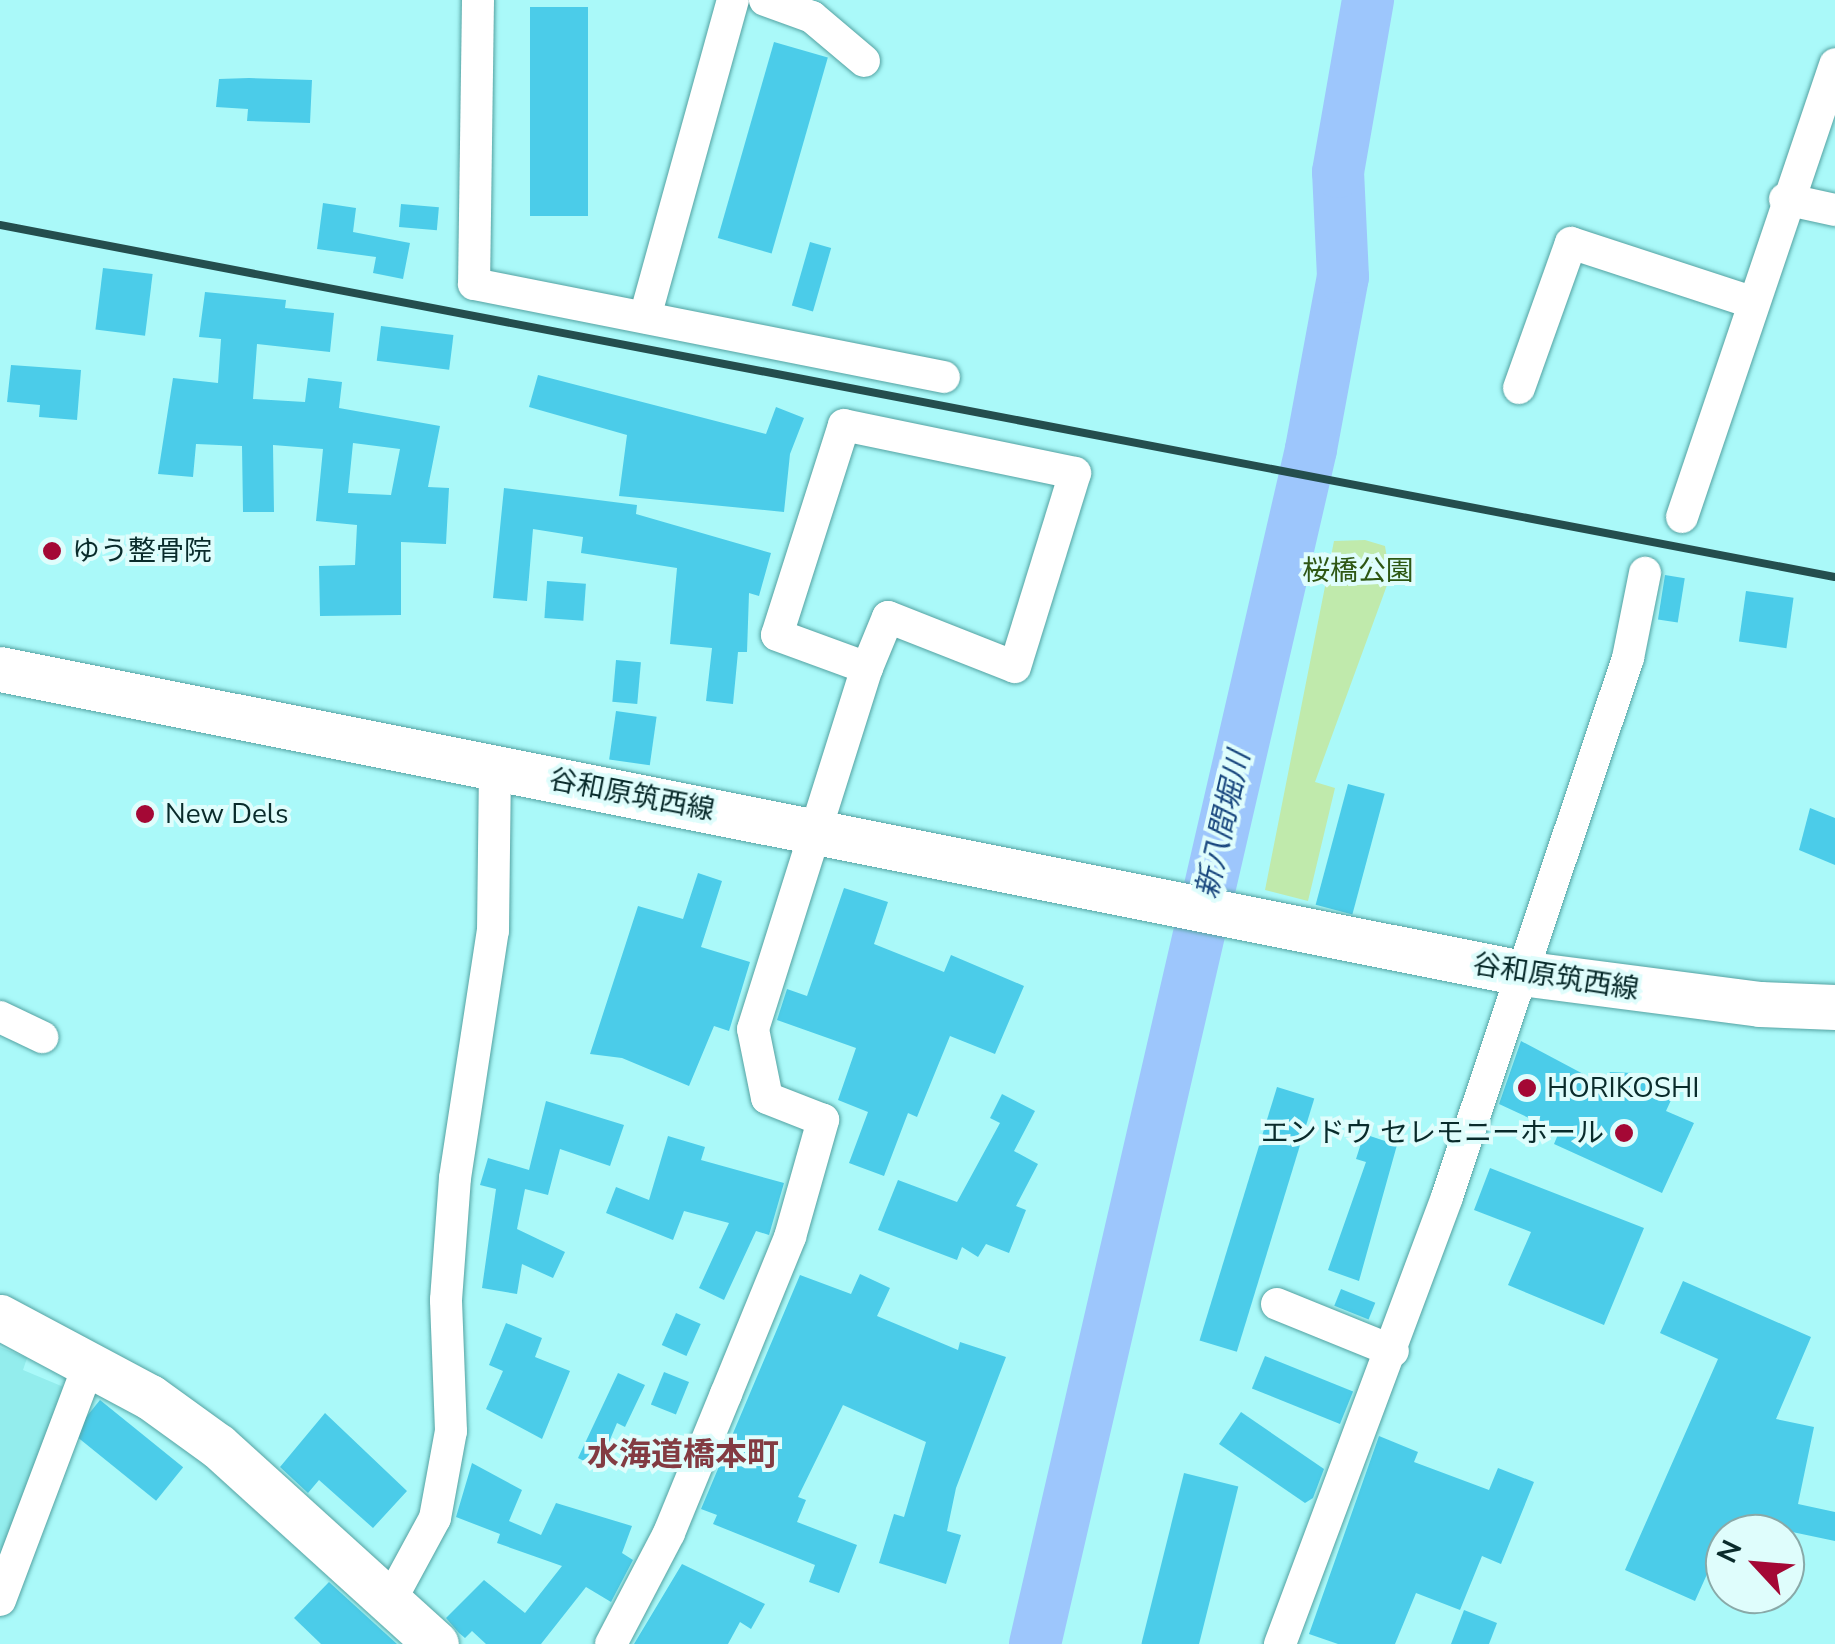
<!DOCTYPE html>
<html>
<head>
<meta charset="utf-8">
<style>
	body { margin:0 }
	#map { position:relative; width:1835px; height:1644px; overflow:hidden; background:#aaf9f9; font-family:"Nunito Sans","Noto Sans JP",sans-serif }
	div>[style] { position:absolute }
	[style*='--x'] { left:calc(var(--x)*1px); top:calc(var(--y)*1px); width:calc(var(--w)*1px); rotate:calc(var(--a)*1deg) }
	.built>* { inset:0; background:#93eded }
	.green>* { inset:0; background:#c0eaac }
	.river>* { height:52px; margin:-26px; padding:0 26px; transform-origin:26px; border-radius:26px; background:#9dc6fc }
	.building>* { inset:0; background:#4bcce9; transform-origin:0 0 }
	.roads { filter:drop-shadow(0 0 2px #54a2a2) drop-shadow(0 0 2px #54a2a2) }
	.street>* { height:32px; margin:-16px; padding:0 16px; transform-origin:16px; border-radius:16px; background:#fff }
	.secondary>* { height:45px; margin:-22.5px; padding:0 22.5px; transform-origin:22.5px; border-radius:22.5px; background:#fff }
	.rail>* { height:8px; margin:-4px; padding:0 4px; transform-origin:4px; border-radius:4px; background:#244e4e }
	.dots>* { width:28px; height:28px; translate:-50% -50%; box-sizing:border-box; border:5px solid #dffdfc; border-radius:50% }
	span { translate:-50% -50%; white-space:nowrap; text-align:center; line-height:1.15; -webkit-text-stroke:8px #dffdfc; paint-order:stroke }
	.poi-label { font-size:28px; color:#092b2b }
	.left { translate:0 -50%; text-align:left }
	.right { translate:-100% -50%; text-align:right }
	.park-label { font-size:28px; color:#2e5713 }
	.street-label { font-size:28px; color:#092b2b }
	.water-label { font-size:30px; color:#19477e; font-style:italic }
	.quarter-label { font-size:32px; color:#833b42; font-weight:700 }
	.north { position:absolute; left:1705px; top:1514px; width:100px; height:100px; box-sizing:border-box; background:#dffdfc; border:2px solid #89a9a8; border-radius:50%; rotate:296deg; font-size:28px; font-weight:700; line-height:40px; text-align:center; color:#092b2b }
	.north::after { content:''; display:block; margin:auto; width:35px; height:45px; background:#a40835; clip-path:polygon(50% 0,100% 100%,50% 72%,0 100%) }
</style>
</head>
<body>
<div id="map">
	<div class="built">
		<div style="clip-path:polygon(0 1347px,27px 1358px,23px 1370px,66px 1388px,0 1569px)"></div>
	</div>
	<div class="green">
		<div style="clip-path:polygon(1365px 540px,1385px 546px,1390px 577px,1315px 782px,1335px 788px,1308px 901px,1265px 890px,1334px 541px)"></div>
	</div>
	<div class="river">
		<div style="--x:1035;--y:1644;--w:1226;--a:-76.99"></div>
		<div style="--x:1311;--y:449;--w:175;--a:-79.5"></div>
		<div style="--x:1343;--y:277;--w:105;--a:-92.7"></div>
		<div style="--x:1338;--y:172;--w:175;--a:-80.1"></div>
	</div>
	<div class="building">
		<div style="left:530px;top:7px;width:58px;height:209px"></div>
		<div style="left:774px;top:42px;width:56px;height:204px;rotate:16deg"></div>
		<div style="clip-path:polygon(249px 78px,312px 80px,310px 123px,247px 121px,248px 109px,216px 107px,219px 79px)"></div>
		<div style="clip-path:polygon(323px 203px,356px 208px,353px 232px,410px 243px,403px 279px,373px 273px,376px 257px,317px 249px)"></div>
		<div style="left:401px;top:204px;width:38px;height:23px;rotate:5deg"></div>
		<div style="left:810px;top:242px;width:22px;height:66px;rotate:16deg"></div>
		<div style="left:103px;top:268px;width:50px;height:62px;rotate:7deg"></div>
		<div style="clip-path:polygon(evenodd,205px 292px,286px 300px,285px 308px,334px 313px,330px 352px,257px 344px,253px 399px,305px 402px,308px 378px,342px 382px,339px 408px,440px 426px,428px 487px,449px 488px,446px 544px,401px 542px,401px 615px,320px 616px,319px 566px,355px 565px,357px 525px,316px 521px,323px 449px,273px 445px,274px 512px,243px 512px,242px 446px,196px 444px,193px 477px,158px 474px,173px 378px,218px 383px,221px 339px,199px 337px,205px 292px,353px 443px,400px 449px,391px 495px,348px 493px,353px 443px)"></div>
		<div style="left:381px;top:326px;width:73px;height:35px;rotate:7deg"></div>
		<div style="clip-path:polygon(11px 365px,81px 370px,77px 420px,39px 417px,40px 405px,7px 402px)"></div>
		<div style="clip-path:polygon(538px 375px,766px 434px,776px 407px,804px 418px,790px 454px,784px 512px,619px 496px,627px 435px,529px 407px)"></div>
		<div style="clip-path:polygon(504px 488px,637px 505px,636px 514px,771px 553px,759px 596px,749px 593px,747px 652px,738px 652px,733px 704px,706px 701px,712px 648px,670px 644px,677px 568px,581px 553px,583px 537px,533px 529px,527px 601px,493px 598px)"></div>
		<div style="left:1665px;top:575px;width:20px;height:45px;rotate:9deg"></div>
		<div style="left:547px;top:581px;width:39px;height:37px;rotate:4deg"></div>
		<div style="left:1746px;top:591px;width:48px;height:51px;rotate:8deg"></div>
		<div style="left:616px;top:660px;width:25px;height:42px;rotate:5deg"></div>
		<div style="left:616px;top:711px;width:41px;height:49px;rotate:8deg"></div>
		<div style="left:1348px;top:784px;width:38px;height:125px;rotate:15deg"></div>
		<div style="clip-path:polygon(1810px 808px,1835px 818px,1835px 865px,1799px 850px)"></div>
		<div style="clip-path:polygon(698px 873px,722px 881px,701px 947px,750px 962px,729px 1031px,714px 1026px,689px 1086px,622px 1058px,590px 1054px,638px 906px,683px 919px)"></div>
		<div style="clip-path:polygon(844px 888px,888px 902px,874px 944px,944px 972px,951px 955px,1024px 986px,995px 1054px,950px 1036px,917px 1117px,908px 1113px,884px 1176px,849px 1163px,868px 1112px,838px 1100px,856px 1048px,777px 1020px,787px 989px,807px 996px)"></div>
		<div style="clip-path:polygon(1521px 1041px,1604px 1085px,1610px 1072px,1633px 1073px,1672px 1098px,1666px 1111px,1694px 1123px,1662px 1193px,1554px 1144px,1559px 1132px,1499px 1104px)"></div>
		<div style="left:1277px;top:1087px;width:39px;height:265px;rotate:17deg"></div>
		<div style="clip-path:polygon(1002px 1094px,1035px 1111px,1014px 1151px,1038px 1164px,1016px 1206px,1026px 1210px,1009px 1253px,986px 1244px,978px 1257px,962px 1247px,957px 1260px,878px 1230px,898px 1180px,957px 1202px,1000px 1123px,990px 1118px)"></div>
		<div style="clip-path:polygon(546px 1101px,624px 1125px,610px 1166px,560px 1149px,548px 1195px,525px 1189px,517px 1229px,565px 1252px,553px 1278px,522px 1264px,517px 1294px,482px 1288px,496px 1189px,480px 1185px,488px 1158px,529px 1170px)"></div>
		<div style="clip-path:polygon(1364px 1134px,1397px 1145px,1359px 1281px,1328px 1270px,1366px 1162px,1356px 1159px)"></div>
		<div style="clip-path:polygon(668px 1136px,705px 1147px,701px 1160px,784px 1183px,769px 1235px,756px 1231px,724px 1300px,699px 1288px,729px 1223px,684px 1211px,673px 1240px,606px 1213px,616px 1187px,649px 1200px)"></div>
		<div style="clip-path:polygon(1490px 1168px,1644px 1228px,1604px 1325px,1508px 1285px,1531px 1232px,1474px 1210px)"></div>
		<div style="clip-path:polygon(860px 1274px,890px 1288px,877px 1316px,958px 1350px,960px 1342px,1006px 1357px,956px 1488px,947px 1531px,961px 1535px,946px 1584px,879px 1563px,894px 1514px,904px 1517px,926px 1442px,843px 1405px,798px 1497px,806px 1500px,797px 1522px,857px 1545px,839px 1593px,809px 1582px,815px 1565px,713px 1524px,717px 1515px,701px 1509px,800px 1275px,851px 1294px)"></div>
		<div style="clip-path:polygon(1683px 1281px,1811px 1337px,1776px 1419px,1814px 1427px,1798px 1504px,1835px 1512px,1835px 1541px,1769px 1527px,1768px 1534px,1725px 1534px,1695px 1601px,1625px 1570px,1718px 1359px,1660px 1333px)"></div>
		<div style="left:1341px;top:1289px;width:37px;height:18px;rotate:22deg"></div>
		<div style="left:676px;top:1313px;width:27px;height:35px;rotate:24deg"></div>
		<div style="clip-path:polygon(506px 1323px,542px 1338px,535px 1357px,570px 1371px,542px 1439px,486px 1409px,503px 1371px,489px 1365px)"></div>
		<div style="left:1265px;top:1356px;width:95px;height:35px;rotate:22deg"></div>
		<div style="left:664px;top:1372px;width:27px;height:35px;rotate:22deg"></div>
		<div style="clip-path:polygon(618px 1373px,645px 1385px,625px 1427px,617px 1423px,598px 1468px,578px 1458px)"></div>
		<div style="left:100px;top:1400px;width:107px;height:43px;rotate:39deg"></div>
		<div style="clip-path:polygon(1241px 1412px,1324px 1469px,1313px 1498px,1305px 1503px,1219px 1444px)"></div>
		<div style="clip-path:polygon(325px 1413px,407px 1491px,373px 1528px,319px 1480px,308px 1493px,280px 1467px)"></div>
		<div style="clip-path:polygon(1379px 1436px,1418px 1452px,1414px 1462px,1489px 1490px,1498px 1468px,1534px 1482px,1501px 1564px,1482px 1556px,1460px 1610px,1416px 1593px,1395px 1644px,1338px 1644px,1309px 1634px)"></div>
		<div style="clip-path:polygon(472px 1463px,522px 1490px,509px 1521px,541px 1535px,556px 1503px,632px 1526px,622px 1553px,633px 1560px,611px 1602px,586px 1587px,541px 1644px,486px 1644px,472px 1631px,465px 1638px,459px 1633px,446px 1618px,484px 1580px,525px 1613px,562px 1566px,497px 1543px,500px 1534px,456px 1517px)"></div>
		<div style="left:1184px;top:1473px;width:56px;height:176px;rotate:14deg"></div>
		<div style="clip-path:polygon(682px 1564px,765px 1604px,751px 1629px,740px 1622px,728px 1644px,634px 1644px)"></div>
		<div style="clip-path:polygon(329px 1582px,397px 1644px,321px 1644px,294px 1618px)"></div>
		<div style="clip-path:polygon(1464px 1610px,1497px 1623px,1489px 1644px,1451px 1644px)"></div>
	</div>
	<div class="roads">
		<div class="street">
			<div style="--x:478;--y:0;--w:284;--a:90.8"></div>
			<div style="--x:474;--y:284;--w:479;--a:11.2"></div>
			<div style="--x:765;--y:0;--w:50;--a:19.9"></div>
			<div style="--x:812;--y:17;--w:68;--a:40.2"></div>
			<div style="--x:1785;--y:199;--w:51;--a:12.4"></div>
			<div style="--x:645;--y:317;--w:329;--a:-74.5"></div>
			<div style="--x:1519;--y:388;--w:154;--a:-70.3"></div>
			<div style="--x:1571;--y:243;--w:189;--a:18.1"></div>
			<div style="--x:1682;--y:517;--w:478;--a:-71.3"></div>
			<div style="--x:0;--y:1017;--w:47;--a:25.5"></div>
			<div style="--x:1277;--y:1304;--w:125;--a:22.1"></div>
			<div style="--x:0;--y:1600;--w:254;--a:-69.3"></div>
			<div style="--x:390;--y:1601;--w:94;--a:-61.5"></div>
			<div style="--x:435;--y:1518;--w:88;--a:-79.6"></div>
			<div style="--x:451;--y:1431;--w:131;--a:-92.2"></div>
			<div style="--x:446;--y:1300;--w:122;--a:-85.8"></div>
			<div style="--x:455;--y:1178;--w:250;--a:-81.3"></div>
			<div style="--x:493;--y:931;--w:163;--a:-89.3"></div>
			<div style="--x:611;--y:1644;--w:125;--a:-62.4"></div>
			<div style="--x:669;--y:1533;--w:150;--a:-67.7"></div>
			<div style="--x:726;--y:1394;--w:170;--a:-67.8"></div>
			<div style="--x:790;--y:1237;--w:122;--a:-74.2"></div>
			<div style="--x:823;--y:1120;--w:60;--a:-158.6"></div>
			<div style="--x:767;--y:1098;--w:70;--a:-101.5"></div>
			<div style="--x:753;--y:1029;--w:379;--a:-72.5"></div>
			<div style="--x:867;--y:668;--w:55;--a:-67.6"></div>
			<div style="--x:888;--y:617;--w:136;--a:21.5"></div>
			<div style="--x:1015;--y:667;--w:203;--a:-72.8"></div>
			<div style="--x:1075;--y:473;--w:236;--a:-168.3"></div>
			<div style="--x:844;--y:425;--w:220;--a:107.7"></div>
			<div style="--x:777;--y:635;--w:96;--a:20.1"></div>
			<div style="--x:1280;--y:1644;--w:477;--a:-69.5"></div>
			<div style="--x:1447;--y:1197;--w:569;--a:-71.44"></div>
			<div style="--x:1628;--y:658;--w:87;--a:-78.7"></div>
		</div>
		<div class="secondary">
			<div style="--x:0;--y:669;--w:1551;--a:11.3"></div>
			<div style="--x:1521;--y:973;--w:241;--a:7.4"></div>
			<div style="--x:1760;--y:1004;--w:75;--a:2.3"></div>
			<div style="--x:0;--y:1317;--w:170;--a:28.1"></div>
			<div style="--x:150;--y:1397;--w:84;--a:35.8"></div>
			<div style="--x:218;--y:1446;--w:294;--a:42.2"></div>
		</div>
	</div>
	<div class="rail">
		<div style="--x:0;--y:225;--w:1868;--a:10.86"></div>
	</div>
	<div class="dots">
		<div style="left:52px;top:551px;background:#a40835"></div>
		<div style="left:145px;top:814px;background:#a40835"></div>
		<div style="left:1527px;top:1088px;background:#a40835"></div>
		<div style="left:1624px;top:1133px;background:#a40835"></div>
	</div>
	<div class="poi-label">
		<span class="left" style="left:72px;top:551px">ゆう整骨院</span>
		<span class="left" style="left:165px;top:814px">New Dels</span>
		<span class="left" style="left:1547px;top:1088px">HORIKOSHI</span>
		<span class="right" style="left:1604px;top:1133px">エンドウ セレモニーホール</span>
	</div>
	<div class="park-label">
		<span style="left:1358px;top:571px">桜橋公園</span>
	</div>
	<div class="street-label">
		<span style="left:632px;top:795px;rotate:11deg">谷和原筑西線</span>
		<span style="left:1556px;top:977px;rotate:9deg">谷和原筑西線</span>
	</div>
	<div class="water-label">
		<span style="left:1224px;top:825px;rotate:-77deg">新八間堀川</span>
	</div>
	<div class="quarter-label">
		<span style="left:683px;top:1455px">水海道橋本町</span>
	</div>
	<div class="north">N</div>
</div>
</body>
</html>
